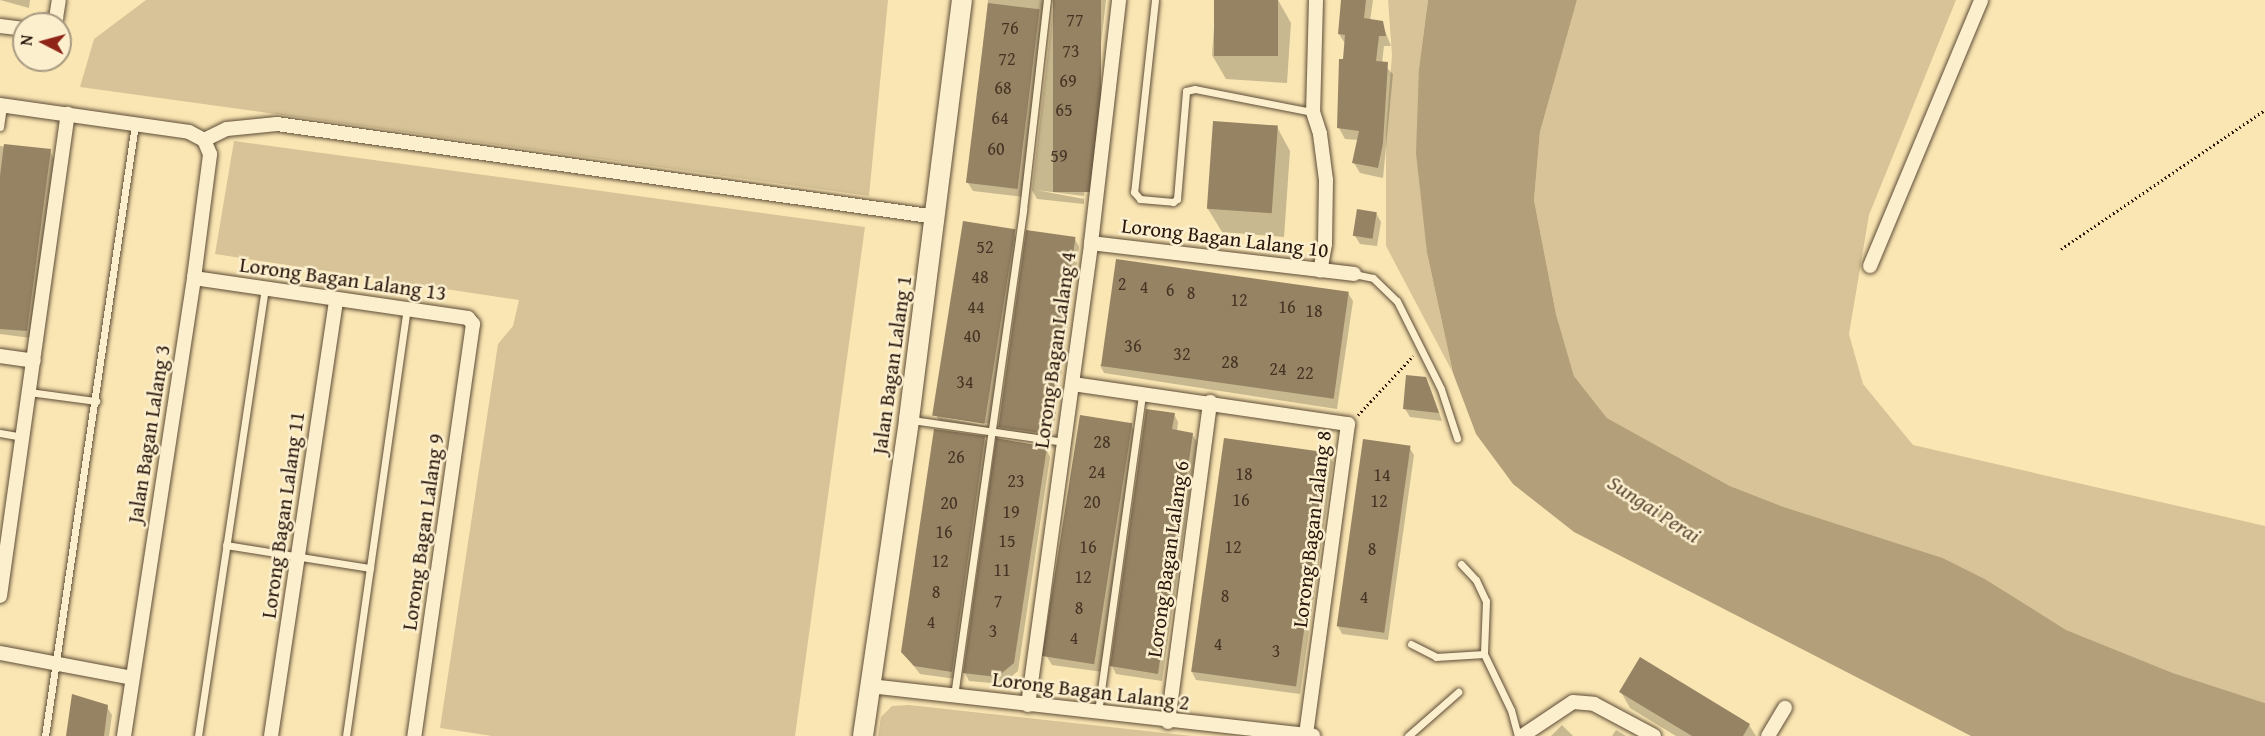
<!DOCTYPE html>
<html>
<head>
<meta charset="utf-8">
<style>
	body { margin:0 }
	#map { position:relative; width:2265px; height:736px; overflow:hidden; background:#fae6b3; font-family:"Gentium Book Plus",serif }
	div>[style] { position:absolute }
	[style*='--x'] { left:calc(var(--x)*1px); top:calc(var(--y)*1px); width:calc(var(--w)*1px); rotate:calc(var(--a)*1deg) }
	.green>* { inset:0; background:#d7c397 }
	.water>* { inset:0; background:#b3a07b }
	.shadow>* { inset:0; background:#0003 }
	.building>* { inset:0; background:#968364; transform-origin:0 0 }
	.path>* { height:3px; margin-top:-1.5px; transform-origin:0; background:repeating-linear-gradient(90deg,#2a180e 0 1.5px,transparent 0 4.5px) }
	.roads { filter:drop-shadow(0 0 2px #5e4c37) drop-shadow(0 0 2px #5e4c37) }
	.lane>* { height:7px; margin:-3.5px; padding:0 3.5px; transform-origin:3.5px; border-radius:3.5px; background:#fcefce }
	.street>* { height:14px; margin:-7px; padding:0 7px; transform-origin:7px; border-radius:7px; background:#fcefce }
	.secondary>* { height:20px; margin:-10px; padding:0 10px; transform-origin:10px; border-radius:10px; background:#fcefce }
	span { translate:-50% -50%; white-space:nowrap; text-align:center; line-height:1.15; -webkit-text-stroke:5px #fcefce; paint-order:stroke }
	.number-label { font-size:18px; color:#453324 }
	.number-label span { -webkit-text-stroke-width:0 }
	.street-label { font-size:21px; color:#2a180e }
	.water-label { font-size:22px; color:#614e3a; font-style:italic }
	.north { position:absolute; left:12px; top:12px; width:60px; height:60px; box-sizing:border-box; background:#fcefce; border:2px solid #a89981; border-radius:50%; rotate:276deg; font-size:16px; font-weight:700; line-height:24px; text-align:center; color:#2a180e }
	.north::after { content:''; display:block; margin:auto; width:21px; height:27px; background:#8f2418; clip-path:polygon(50% 0,100% 100%,50% 72%,0 100%) }
</style>
</head>
<body>
<div id="map">
	<div class="green">
		<div style="clip-path:polygon(146px 0,888px 0,869px 196px,80px 87px,94px 39px)"></div>
		<div style="clip-path:polygon(1388px 0,1428px 0,1419px 68px,1427px 253px,1453px 373px,1386px 246px,1386px 133px,1392px 55px)"></div>
		<div style="clip-path:polygon(1577px 0,1956px 0,1869px 215px,1849px 334px,1863px 384px,1913px 445px,2265px 526px,2265px 703px,2173px 673px,2065px 630px,1985px 579px,1943px 558px,1781px 506px,1730px 486px,1607px 418px,1574px 376px,1556px 314px,1534px 200px,1540px 132px)"></div>
		<div style="clip-path:polygon(234px 141px,865px 227px,795px 736px,492px 736px,440px 728px,498px 344px,513px 326px,519px 300px,215px 254px)"></div>
		<div style="clip-path:polygon(909px 705px,1192px 736px,878px 736px,881px 717px,892px 706px)"></div>
	</div>
	<div class="water">
		<div style="clip-path:polygon(1428px 0,1577px 0,1540px 132px,1534px 200px,1556px 314px,1574px 376px,1607px 418px,1730px 486px,1781px 506px,1943px 558px,1985px 579px,2066px 630px,2173px 673px,2265px 703px,2265px 736px,1971px 736px,1574px 532px,1513px 484px,1476px 434px,1453px 373px,1427px 253px,1416px 153px,1419px 68px)"></div>
	</div>
	<div class="shadow">
		<div style="clip-path:polygon(0 0,30px 0,29px 8px)"></div>
		<div style="clip-path:polygon(988px 0,1106px 0,1084px 196px,1036px 190px,1084px 199px,1084px 204px,1037px 199px,1032px 190px,1054px 0,1045px 8px,1024px 197px,973px 191px,968px 183px)"></div>
		<div style="clip-path:polygon(1216px 0,1278px 0,1291px 23px,1287px 83px,1226px 79px,1212px 55px)"></div>
		<div style="clip-path:polygon(1343px 0,1373px 0,1370px 21px,1382px 23px,1391px 46px,1384px 46px,1382px 63px,1393px 74px,1383px 178px,1360px 173px,1354px 163px,1359px 140px,1345px 139px,1339px 128px,1346px 45px,1339px 34px)"></div>
		<div style="clip-path:polygon(1277px 127px,1290px 151px,1284px 237px,1222px 232px,1208px 209px)"></div>
		<div style="clip-path:polygon(0 146px,50px 151px,54px 159px,31px 338px,0 334px)"></div>
		<div style="clip-path:polygon(1376px 213px,1381px 222px,1377px 246px,1360px 244px,1355px 236px)"></div>
		<div style="clip-path:polygon(964px 222px,1012px 230px,1017px 238px,992px 424px,941px 417px,992px 427px,991px 433px,942px 426px,937px 417px)"></div>
		<div style="clip-path:polygon(1075px 239px,1079px 247px,1052px 441px,1004px 435px,999px 426px)"></div>
		<div style="clip-path:polygon(1348px 293px,1353px 301px,1337px 409px,1104px 373px,1100px 365px)"></div>
		<div style="clip-path:polygon(1425px 379px,1430px 387px,1442px 421px,1410px 417px,1405px 409px)"></div>
		<div style="clip-path:polygon(1174px 414px,1178px 422px,1177px 432px,1192px 434px,1197px 442px,1162px 681px,1116px 674px,1112px 666px)"></div>
		<div style="clip-path:polygon(1131px 425px,1136px 433px,1103px 672px,1052px 665px,1047px 657px)"></div>
		<div style="clip-path:polygon(984px 438px,989px 446px,956px 679px,920px 674px,903px 652px)"></div>
		<div style="clip-path:polygon(1409px 447px,1414px 455px,1388px 640px,1342px 634px,1338px 626px)"></div>
		<div style="clip-path:polygon(1046px 449px,1050px 457px,1018px 671px,1002px 684px,969px 681px,965px 673px)"></div>
		<div style="clip-path:polygon(1328px 454px,1333px 462px,1300px 694px,1196px 680px,1192px 672px)"></div>
		<div style="clip-path:polygon(1621px 692px,1749px 725px,1756px 736px,1676px 736px,1630px 708px)"></div>
		<div style="clip-path:polygon(107px 707px,112px 715px,109px 736px,68px 736px)"></div>
		<div style="clip-path:polygon(1562px 725px,1573px 736px,1551px 736px)"></div>
		<div style="clip-path:polygon(1616px 730px,1626px 736px,1612px 736px)"></div>
	</div>
	<div class="building">
		<div style="left:1053px;top:0;width:48px;height:192px"></div>
		<div style="left:1214px;top:0;width:64px;height:56px"></div>
		<div style="clip-path:polygon(1341px 0,1366px 0,1364px 18px,1383px 21px,1386px 36px,1379px 36px,1376px 61px,1388px 62px,1383px 143px,1378px 168px,1352px 163px,1359px 131px,1337px 128px,1339px 59px,1343px 59px,1345px 35px,1338px 34px)"></div>
		<div style="left:988px;top:3px;width:52px;height:181px;rotate:7deg"></div>
		<div style="left:1213px;top:121px;width:65px;height:88px;rotate:4deg"></div>
		<div style="clip-path:polygon(4px 144px,51px 149px,27px 331px,0 329px,0 176px)"></div>
		<div style="left:1357px;top:209px;width:20px;height:27px;rotate:9deg"></div>
		<div style="left:963px;top:221px;width:53px;height:197px;rotate:9deg"></div>
		<div style="left:1026px;top:230px;width:50px;height:199px;rotate:8deg"></div>
		<div style="left:1116px;top:259px;width:235px;height:108px;rotate:8deg"></div>
		<div style="clip-path:polygon(1406px 375px,1426px 377px,1439px 413px,1403px 409px)"></div>
		<div style="clip-path:polygon(1146px 409px,1175px 413px,1172px 429px,1193px 433px,1158px 674px,1110px 666px)"></div>
		<div style="left:1080px;top:415px;width:53px;height:244px;rotate:9deg"></div>
		<div style="clip-path:polygon(934px 429px,985px 436px,952px 672px,914px 666px,901px 652px)"></div>
		<div style="clip-path:polygon(996px 438px,1047px 447px,1014px 663px,997px 677px,963px 673px)"></div>
		<div style="left:1224px;top:438px;width:106px;height:236px;rotate:8deg"></div>
		<div style="left:1363px;top:439px;width:48px;height:189px;rotate:8deg"></div>
		<div style="clip-path:polygon(1640px 657px,1750px 724px,1743px 736px,1692px 736px,1619px 692px)"></div>
		<div style="clip-path:polygon(72px 694px,108px 705px,104px 736px,66px 736px)"></div>
	</div>
	<div class="path">
		<div style="--x:2061;--y:249;--w:247;--a:-34.3"></div>
		<div style="--x:1358;--y:415;--w:81;--a:-47"></div>
	</div>
	<div class="roads">
		<div class="lane">
			<div style="--x:1155;--y:0;--w:193;--a:96.2"></div>
			<div style="--x:1134;--y:192;--w:9;--a:49"></div>
			<div style="--x:1140;--y:199;--w:33;--a:5"></div>
			<div style="--x:1173;--y:202;--w:5;--a:-37"></div>
			<div style="--x:1177;--y:199;--w:108;--a:-85.2"></div>
			<div style="--x:1186;--y:91;--w:9;--a:-13"></div>
			<div style="--x:1195;--y:89;--w:119;--a:11.1"></div>
			<div style="--x:0;--y:127;--w:21;--a:-82"></div>
			<div style="--x:1354;--y:274;--w:19;--a:12"></div>
			<div style="--x:1373;--y:278;--w:33;--a:44"></div>
			<div style="--x:1397;--y:301;--w:98;--a:63.4"></div>
			<div style="--x:1441;--y:389;--w:52;--a:71.9"></div>
			<div style="--x:29;--y:392;--w:68;--a:7.7"></div>
			<div style="--x:912;--y:420;--w:154;--a:8.2"></div>
			<div style="--x:0;--y:433;--w:23;--a:10"></div>
			<div style="--x:226;--y:545;--w:146;--a:9.1"></div>
			<div style="--x:1461;--y:564;--w:22;--a:47"></div>
			<div style="--x:1476;--y:580;--w:23;--a:65"></div>
			<div style="--x:1486;--y:601;--w:53;--a:92.2"></div>
			<div style="--x:1484;--y:654;--w:62;--a:64.3"></div>
			<div style="--x:1511;--y:710;--w:27;--a:75"></div>
			<div style="--x:1411;--y:644;--w:28;--a:27"></div>
			<div style="--x:1436;--y:657;--w:48;--a:-3.6"></div>
			<div style="--x:954;--y:696;--w:491;--a:-81.9"></div>
			<div style="--x:1023;--y:210;--w:211;--a:-83.5"></div>
			<div style="--x:1098;--y:712;--w:322;--a:-82.1"></div>
			<div style="--x:45;--y:736;--w:619;--a:-81.63"></div>
			<div style="--x:198;--y:736;--w:453;--a:-81.5"></div>
			<div style="--x:346;--y:736;--w:431;--a:-81.9"></div>
			<div style="--x:1408;--y:736;--w:67;--a:-41.3"></div>
		</div>
		<div class="street">
			<div style="--x:1316;--y:0;--w:112;--a:91.5"></div>
			<div style="--x:1313;--y:112;--w:23;--a:72"></div>
			<div style="--x:1320;--y:134;--w:46;--a:82.6"></div>
			<div style="--x:1326;--y:180;--w:64;--a:90.9"></div>
			<div style="--x:1325;--y:244;--w:27;--a:100"></div>
			<div style="--x:46;--y:24;--w:12;--a:-31"></div>
			<div style="--x:56;--y:18;--w:18;--a:-81"></div>
			<div style="--x:0;--y:26;--w:24;--a:7"></div>
			<div style="--x:0;--y:105;--w:191;--a:8.1"></div>
			<div style="--x:189;--y:132;--w:17;--a:28"></div>
			<div style="--x:204;--y:140;--w:25;--a:-26"></div>
			<div style="--x:227;--y:129;--w:50;--a:-5.7"></div>
			<div style="--x:277;--y:124;--w:666;--a:8.03"></div>
			<div style="--x:1091;--y:243;--w:265;--a:6.7"></div>
			<div style="--x:1870;--y:266;--w:288;--a:-67.3"></div>
			<div style="--x:194;--y:278;--w:277;--a:8.3"></div>
			<div style="--x:468;--y:318;--w:8;--a:50"></div>
			<div style="--x:473;--y:324;--w:416;--a:98.1"></div>
			<div style="--x:0;--y:356;--w:34;--a:8"></div>
			<div style="--x:1073;--y:384;--w:278;--a:8.3"></div>
			<div style="--x:1348;--y:424;--w:314;--a:97.7"></div>
			<div style="--x:0;--y:596;--w:487;--a:-82"></div>
			<div style="--x:0;--y:653;--w:134;--a:10.7"></div>
			<div style="--x:870;--y:686;--w:446;--a:6.4"></div>
			<div style="--x:1028;--y:705;--w:466;--a:-82.2"></div>
			<div style="--x:1091;--y:243;--w:245;--a:-83.4"></div>
			<div style="--x:1168;--y:722;--w:323;--a:-82.5"></div>
			<div style="--x:124;--y:736;--w:463;--a:-81.3"></div>
			<div style="--x:194;--y:278;--w:125;--a:-82.6"></div>
			<div style="--x:210;--y:154;--w:15;--a:-113"></div>
			<div style="--x:271;--y:736;--w:441;--a:-81.5"></div>
			<div style="--x:1522;--y:736;--w:61;--a:-33.7"></div>
			<div style="--x:1573;--y:702;--w:21;--a:5"></div>
			<div style="--x:1594;--y:704;--w:68;--a:28.1"></div>
			<div style="--x:1768;--y:736;--w:33;--a:-59"></div>
		</div>
		<div class="secondary">
			<div style="--x:863;--y:736;--w:320;--a:-81.7"></div>
			<div style="--x:909;--y:419;--w:422;--a:-82.8"></div>
		</div>
	</div>
	<div class="number-label">
		<span style="left:1075px;top:20px">77</span>
		<span style="left:1010px;top:28px">76</span>
		<span style="left:1071px;top:51px">73</span>
		<span style="left:1007px;top:59px">72</span>
		<span style="left:1068px;top:81px">69</span>
		<span style="left:1003px;top:88px">68</span>
		<span style="left:1064px;top:110px">65</span>
		<span style="left:1000px;top:118px">64</span>
		<span style="left:996px;top:149px">60</span>
		<span style="left:1059px;top:156px">59</span>
		<span style="left:985px;top:247px">52</span>
		<span style="left:980px;top:277px">48</span>
		<span style="left:1122px;top:284px">2</span>
		<span style="left:1144px;top:287px">4</span>
		<span style="left:1170px;top:290px">6</span>
		<span style="left:1191px;top:293px">8</span>
		<span style="left:1239px;top:300px">12</span>
		<span style="left:976px;top:307px">44</span>
		<span style="left:1287px;top:307px">16</span>
		<span style="left:1314px;top:311px">18</span>
		<span style="left:972px;top:336px">40</span>
		<span style="left:1133px;top:346px">36</span>
		<span style="left:1182px;top:354px">32</span>
		<span style="left:1230px;top:362px">28</span>
		<span style="left:1278px;top:369px">24</span>
		<span style="left:1305px;top:373px">22</span>
		<span style="left:965px;top:382px">34</span>
		<span style="left:1102px;top:442px">28</span>
		<span style="left:956px;top:457px">26</span>
		<span style="left:1097px;top:472px">24</span>
		<span style="left:1244px;top:474px">18</span>
		<span style="left:1382px;top:475px">14</span>
		<span style="left:1016px;top:481px">23</span>
		<span style="left:1241px;top:500px">16</span>
		<span style="left:1379px;top:501px">12</span>
		<span style="left:1092px;top:502px">20</span>
		<span style="left:949px;top:503px">20</span>
		<span style="left:1011px;top:512px">19</span>
		<span style="left:944px;top:532px">16</span>
		<span style="left:1007px;top:541px">15</span>
		<span style="left:1088px;top:547px">16</span>
		<span style="left:1233px;top:547px">12</span>
		<span style="left:1372px;top:549px">8</span>
		<span style="left:940px;top:561px">12</span>
		<span style="left:1002px;top:570px">11</span>
		<span style="left:1083px;top:577px">12</span>
		<span style="left:936px;top:592px">8</span>
		<span style="left:1225px;top:596px">8</span>
		<span style="left:1364px;top:597px">4</span>
		<span style="left:998px;top:601px">7</span>
		<span style="left:1079px;top:608px">8</span>
		<span style="left:931px;top:622px">4</span>
		<span style="left:993px;top:631px">3</span>
		<span style="left:1074px;top:638px">4</span>
		<span style="left:1218px;top:644px">4</span>
		<span style="left:1276px;top:651px">3</span>
	</div>
	<div class="street-label">
		<span style="left:1225px;top:238px;rotate:7deg">Lorong Bagan Lalang 10</span>
		<span style="left:343px;top:279px;rotate:8deg">Lorong Bagan Lalang 13</span>
		<span style="left:1055px;top:350px;rotate:-82deg">Lorong Bagan Lalang 4</span>
		<span style="left:892px;top:365px;rotate:-82deg">Jalan Bagan Lalang 1</span>
		<span style="left:149px;top:434px;rotate:-81deg">Jalan Bagan Lalang 3</span>
		<span style="left:283px;top:515px;rotate:-82deg">Lorong Bagan Lalang 11</span>
		<span style="left:1312px;top:529px;rotate:-83deg">Lorong Bagan Lalang 8</span>
		<span style="left:423px;top:532px;rotate:-82deg">Lorong Bagan Lalang 9</span>
		<span style="left:1168px;top:559px;rotate:-82deg">Lorong Bagan Lalang 6</span>
		<span style="left:1091px;top:691px;rotate:7deg">Lorong Bagan Lalang 2</span>
	</div>
	<div class="water-label">
		<span style="left:1654px;top:509px;rotate:33deg">Sungai Perai</span>
	</div>
	<div class="north">N</div>
</div>
</body>
</html>
